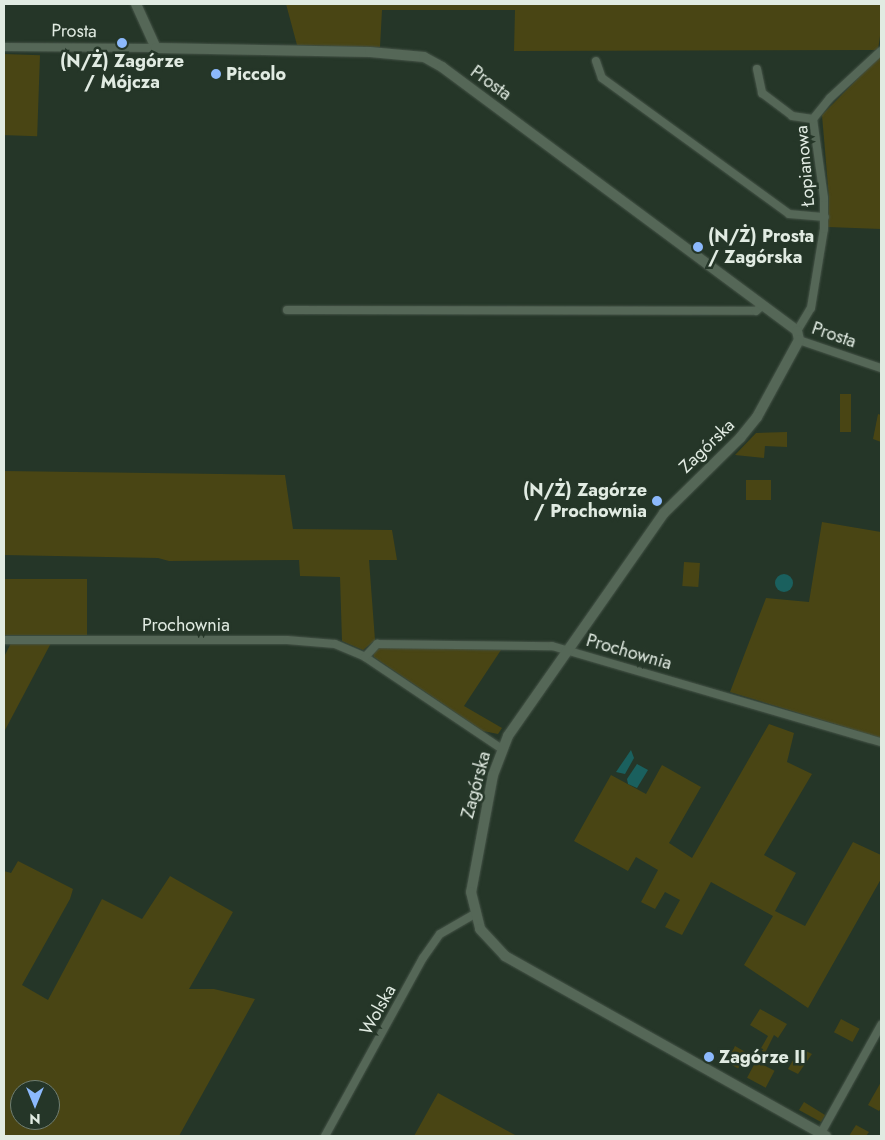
<!DOCTYPE html>
<html>
<head>
<meta charset="utf-8">
<style>
	body { margin:0 }
	#map { position:relative; width:885px; height:1140px; overflow:hidden; background:#253628; font-family:Jost,sans-serif }
	div>[style] { position:absolute }
	[style*='--x'] { left:calc(var(--x)*1px); top:calc(var(--y)*1px); width:calc(var(--w)*1px); rotate:calc(var(--a)*1deg) }
	.green>* { inset:0; background:#494514; transform-origin:0 0 }
	.water>* { inset:0; background:#1a605e }
	.round { border-radius:50% }
	.roads { filter:drop-shadow(0 0 1px #455347) drop-shadow(0 0 1px #455347) }
	.minor>* { height:8px; margin:-4px; padding:0 4px; transform-origin:4px; border-radius:4px; background:#556757 }
	.tertiary>* { height:10px; margin:-5px; padding:0 5px; transform-origin:5px; border-radius:5px; background:#556757 }
	.dots>* { width:14px; height:14px; translate:-50% -50%; box-sizing:border-box; border:2px solid #253628; border-radius:50% }
	span { translate:-50% -50%; white-space:nowrap; text-align:center; line-height:1.15; -webkit-text-stroke:5px #253628; paint-order:stroke }
	.street-label { font-size:18px; color:#e1ebe2 }
	.poi-label { font-size:18px; color:#e1ebe2; font-weight:700 }
	.left { translate:0 -50%; text-align:left }
	.right { translate:-100% -50%; text-align:right }
	.frame { position:absolute; inset:0; border:5px solid #e1ebe2; pointer-events:none }
	.north { position:absolute; left:10px; top:1080px; width:50px; height:50px; box-sizing:border-box; background:#253628; border:1px solid #707e72; border-radius:50%; rotate:180deg; font-size:14px; font-weight:700; line-height:20px; text-align:center; color:#e1ebe2 }
	.north::after { content:''; display:block; margin:auto; width:18px; height:22px; background:#8cb9fc; clip-path:polygon(50% 0,100% 100%,50% 72%,0 100%) }
</style>
</head>
<body>
<div id="map">
	<div class="green">
		<div style="clip-path:polygon(286px 4px,881px 4px,881px 29px,878px 50px,514px 51px,515px 10px,382px 10px,380px 47px,297px 45px)"></div>
		<div style="left:4px;top:54px;width:36px;height:81px;rotate:2deg"></div>
		<div style="clip-path:polygon(881px 55px,881px 229px,828px 227px,829px 198px,822px 115px)"></div>
		<div style="left:840px;top:394px;width:11px;height:38px"></div>
		<div style="clip-path:polygon(878px 414px,881px 415px,881px 442px,873px 439px)"></div>
		<div style="clip-path:polygon(787px 432px,787px 447px,765px 446px,764px 458px,735px 455px,756px 433px)"></div>
		<div style="clip-path:polygon(4px 471px,285px 475px,293px 529px,392px 530px,397px 560px,369px 560px,375px 640px,363px 650px,342px 641px,340px 577px,300px 576px,299px 560px,169px 561px,158px 558px,4px 555px)"></div>
		<div style="left:746px;top:480px;width:25px;height:20px"></div>
		<div style="clip-path:polygon(822px 522px,881px 532px,881px 738px,730px 692px,766px 598px,809px 602px)"></div>
		<div style="left:684px;top:562px;width:16px;height:24px;rotate:4deg"></div>
		<div style="left:4px;top:579px;width:83px;height:56px"></div>
		<div style="clip-path:polygon(11px 643px,51px 643px,4px 732px,4px 657px)"></div>
		<div style="clip-path:polygon(381px 647px,501px 650px,464px 706px,502px 728px,498px 734px,483px 731px,374px 657px,373px 653px)"></div>
		<div style="clip-path:polygon(769px 724px,794px 733px,787px 762px,812px 774px,764px 855px,796px 873px,775px 911px,805px 926px,853px 842px,881px 855px,881px 879px,808px 1008px,744px 965px,773px 916px,711px 882px,682px 935px,665px 927px,680px 900px,665px 892px,655px 909px,641px 902px,658px 870px,636px 857px,628px 871px,574px 841px,611px 775px,646px 794px,662px 765px,701px 787px,669px 843px,692px 858px)"></div>
		<div style="clip-path:polygon(evenodd,18px 861px,73px 889px,70px 899px,22px 985px,48px 1000px,102px 899px,142px 919px,170px 876px,233px 912px,189px 989px,214px 989px,255px 999px,179px 1136px,4px 1136px,4px 871px,11px 873px,18px 861px,20px 1090px,50px 1090px,50px 1120px,20px 1120px,20px 1090px)"></div>
		<div style="clip-path:polygon(760px 1009px,787px 1024px,778px 1038px,774px 1035px,765px 1053px,760px 1050px,768px 1036px,750px 1025px)"></div>
		<div style="left:841px;top:1019px;width:21px;height:15px;rotate:28deg"></div>
		<div style="left:735px;top:1046px;width:14px;height:18px;rotate:30deg"></div>
		<div style="clip-path:polygon(800px 1048px,812px 1054px,798px 1074px,788px 1069px)"></div>
		<div style="left:756px;top:1061px;width:21px;height:19px;rotate:28deg"></div>
		<div style="clip-path:polygon(881px 1082px,881px 1108px,879px 1111px,868px 1105px)"></div>
		<div style="clip-path:polygon(438px 1093px,491px 1122px,517px 1136px,414px 1136px)"></div>
		<div style="clip-path:polygon(804px 1102px,825px 1115px,821px 1122px,799px 1110px)"></div>
		<div style="clip-path:polygon(856px 1125px,869px 1132px,866px 1136px,849px 1136px)"></div>
	</div>
	<div class="water">
		<div class="round" style="left:775px;top:574px;width:18px;height:18px"></div>
		<div style="clip-path:polygon(631px 750px,634px 758px,625px 774px,616px 772px)"></div>
		<div style="clip-path:polygon(637px 764px,648px 770px,637px 788px,628px 784px,627px 779px)"></div>
	</div>
	<div class="roads">
		<div class="minor">
			<div style="--x:4;--y:47;--w:152;--a:0.4"></div>
			<div style="--x:596;--y:61;--w:18;--a:71"></div>
			<div style="--x:602;--y:78;--w:231;--a:36"></div>
			<div style="--x:789;--y:214;--w:36;--a:5"></div>
			<div style="--x:757;--y:69;--w:25;--a:78"></div>
			<div style="--x:762;--y:93;--w:38;--a:37"></div>
			<div style="--x:792;--y:116;--w:21;--a:8"></div>
			<div style="--x:287;--y:310;--w:469;--a:0.1"></div>
			<div style="--x:756;--y:311;--w:9;--a:-41"></div>
			<div style="--x:797;--y:331;--w:27;--a:-59"></div>
			<div style="--x:811;--y:308;--w:80;--a:-80.7"></div>
			<div style="--x:824;--y:229;--w:31;--a:-90"></div>
			<div style="--x:824;--y:198;--w:80;--a:-97.9"></div>
			<div style="--x:813;--y:119;--w:27;--a:-51"></div>
			<div style="--x:830;--y:98;--w:69;--a:-42.7"></div>
			<div style="--x:799;--y:340;--w:87;--a:18.9"></div>
			<div style="--x:4;--y:640;--w:283;--a:0"></div>
			<div style="--x:287;--y:640;--w:48;--a:4.8"></div>
			<div style="--x:335;--y:644;--w:33;--a:23"></div>
			<div style="--x:365;--y:657;--w:165;--a:33.9"></div>
			<div style="--x:365;--y:657;--w:18;--a:-47"></div>
			<div style="--x:377;--y:644;--w:175;--a:0.7"></div>
			<div style="--x:552;--y:646;--w:343;--a:16.3"></div>
			<div style="--x:821;--y:1133;--w:124;--a:-60.9"></div>
			<div style="--x:325;--y:1136;--w:203;--a:-61.2"></div>
			<div style="--x:423;--y:958;--w:29;--a:-55"></div>
			<div style="--x:440;--y:934;--w:39;--a:-30"></div>
		</div>
		<div class="tertiary">
			<div style="--x:136;--y:4;--w:48;--a:65.6"></div>
			<div style="--x:156;--y:48;--w:214;--a:1.1"></div>
			<div style="--x:370;--y:52;--w:54;--a:5.3"></div>
			<div style="--x:424;--y:57;--w:21;--a:29"></div>
			<div style="--x:442;--y:67;--w:442;--a:36.6"></div>
			<div style="--x:797;--y:331;--w:9;--a:77"></div>
			<div style="--x:799;--y:340;--w:88;--a:118.6"></div>
			<div style="--x:757;--y:417;--w:27;--a:129"></div>
			<div style="--x:740;--y:438;--w:107;--a:135.4"></div>
			<div style="--x:664;--y:513;--w:272;--a:125"></div>
			<div style="--x:508;--y:736;--w:42;--a:111"></div>
			<div style="--x:493;--y:775;--w:119;--a:100.6"></div>
			<div style="--x:471;--y:892;--w:38;--a:76"></div>
			<div style="--x:480;--y:929;--w:37;--a:47"></div>
			<div style="--x:505;--y:956;--w:368;--a:29.3"></div>
		</div>
	</div>
	<div class="dots">
		<div style="left:122px;top:43px;background:#8cb9fc"></div>
		<div style="left:216px;top:74px;background:#8cb9fc"></div>
		<div style="left:698px;top:247px;background:#8cb9fc"></div>
		<div style="left:657px;top:501px;background:#8cb9fc"></div>
		<div style="left:709px;top:1057px;background:#8cb9fc"></div>
	</div>
	<div class="street-label">
		<span style="left:74px;top:31px;rotate:1deg">Prosta</span>
		<span style="left:491px;top:83px;rotate:36deg">Prosta</span>
		<span style="left:805px;top:166px;rotate:-95deg">Łopianowa</span>
		<span style="left:834px;top:335px;rotate:19deg">Prosta</span>
		<span style="left:707px;top:446px;rotate:-44deg">Zagórska</span>
		<span style="left:186px;top:625px">Prochownia</span>
		<span style="left:629px;top:652px;rotate:16deg">Prochownia</span>
		<span style="left:476px;top:785px;rotate:-75deg">Zagórska</span>
		<span style="left:378px;top:1010px;rotate:-61deg">Wolska</span>
	</div>
	<div class="poi-label">
		<span style="left:122px;top:72px">(N/Ż) Zagórze<br>/ Mójcza</span>
		<span class="left" style="left:226px;top:74px">Piccolo</span>
		<span class="left" style="left:708px;top:247px">(N/Ż) Prosta<br>/ Zagórska</span>
		<span class="right" style="left:647px;top:501px">(N/Ż) Zagórze<br>/ Prochownia</span>
		<span class="left" style="left:719px;top:1057px">Zagórze II</span>
	</div>
	<div class="frame"></div>
	<div class="north">N</div>
</div>
</body>
</html>
